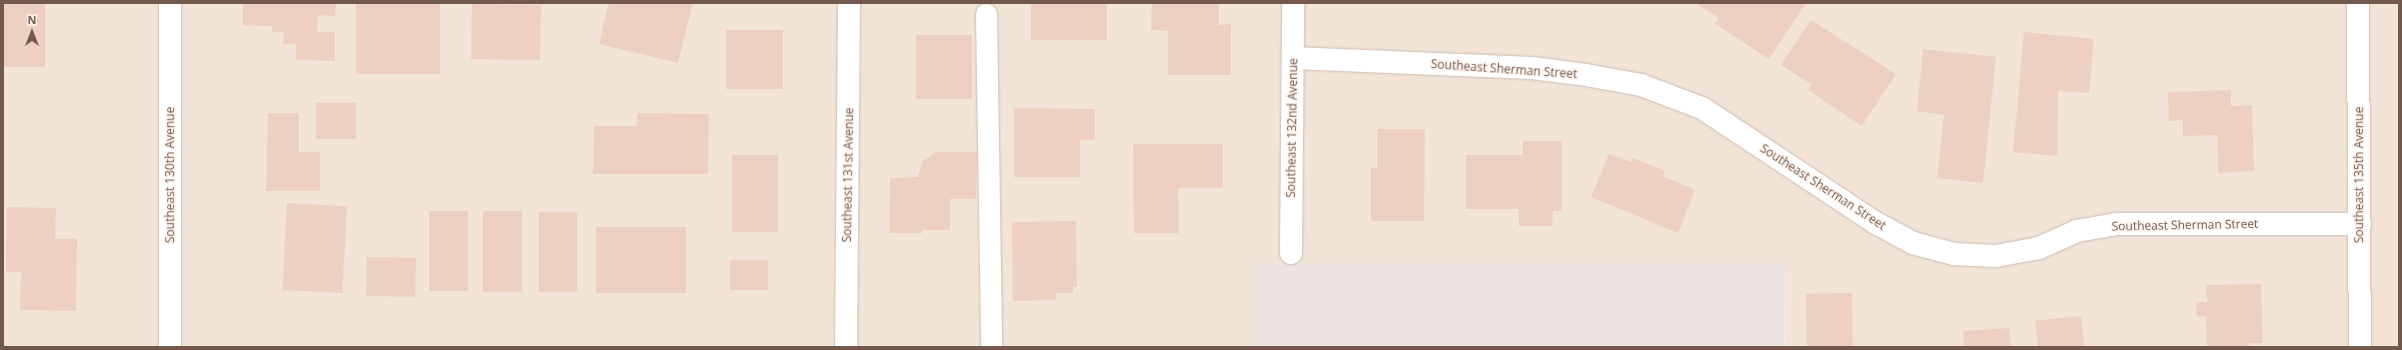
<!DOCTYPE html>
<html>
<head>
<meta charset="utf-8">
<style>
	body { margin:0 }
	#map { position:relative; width:2402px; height:350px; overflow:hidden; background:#fbf2e8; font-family:"Open Sans",sans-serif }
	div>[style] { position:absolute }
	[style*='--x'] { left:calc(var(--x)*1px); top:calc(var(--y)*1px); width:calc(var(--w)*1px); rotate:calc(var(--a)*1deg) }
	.residential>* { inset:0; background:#f2e4d7 }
	.industrial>* { inset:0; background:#ece5e1; transform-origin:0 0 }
	.building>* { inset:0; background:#eed0c2; transform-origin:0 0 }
	.roads { filter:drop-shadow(0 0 1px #cebcb2) drop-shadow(0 0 1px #cebcb2) }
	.lane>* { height:21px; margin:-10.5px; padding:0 10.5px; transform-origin:10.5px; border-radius:10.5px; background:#fff }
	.street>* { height:22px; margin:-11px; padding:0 11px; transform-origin:11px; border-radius:11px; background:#fff }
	span { translate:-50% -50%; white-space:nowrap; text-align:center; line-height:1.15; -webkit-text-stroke:3px #fef6ee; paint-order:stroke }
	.street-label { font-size:12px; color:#73584e }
	.frame { position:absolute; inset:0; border:4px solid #73584e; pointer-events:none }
	.north { position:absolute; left:12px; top:12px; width:40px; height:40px; -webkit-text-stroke:3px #fef6ee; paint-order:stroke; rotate:0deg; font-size:11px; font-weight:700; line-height:16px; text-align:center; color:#73584e }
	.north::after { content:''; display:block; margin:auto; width:14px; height:18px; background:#73584e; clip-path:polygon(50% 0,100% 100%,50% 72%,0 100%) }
</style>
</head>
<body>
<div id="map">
	<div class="residential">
		<div style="clip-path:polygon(3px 3px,2399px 3px,2399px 347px,1786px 347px,1785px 265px,1252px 263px,1252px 347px,3px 347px)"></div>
	</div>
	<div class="industrial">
		<div style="left:1252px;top:263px;width:533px;height:84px"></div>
	</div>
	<div class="building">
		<div style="left:3px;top:3px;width:42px;height:64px"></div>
		<div style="clip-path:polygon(243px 3px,336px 3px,335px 16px,318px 15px,317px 32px,335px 32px,335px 61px,296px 60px,296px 44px,283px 44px,284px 32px,272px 32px,272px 26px,243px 25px)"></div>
		<div style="left:356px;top:3px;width:84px;height:71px"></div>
		<div style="clip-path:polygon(609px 3px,693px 3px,678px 63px,599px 44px)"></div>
		<div style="left:1031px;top:3px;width:76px;height:37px"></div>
		<div style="clip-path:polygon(1152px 3px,1219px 3px,1219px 25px,1231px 24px,1231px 75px,1168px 75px,1168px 31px,1151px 30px)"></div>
		<div style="clip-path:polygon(1695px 3px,1806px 3px,1769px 59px,1715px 24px,1719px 18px)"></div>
		<div style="left:472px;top:4px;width:69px;height:55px;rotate:1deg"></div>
		<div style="clip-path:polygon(1811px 20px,1896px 74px,1862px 126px,1808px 90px,1811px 84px,1781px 65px)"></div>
		<div style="left:726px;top:30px;width:57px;height:59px"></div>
		<div style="clip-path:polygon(2024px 32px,2094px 39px,2089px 93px,2058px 91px,2057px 156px,2013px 152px)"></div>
		<div style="left:916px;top:35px;width:56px;height:64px"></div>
		<div style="clip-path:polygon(1923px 49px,1996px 57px,1983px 183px,1937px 178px,1944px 115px,1917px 111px)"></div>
		<div style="clip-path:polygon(2231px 90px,2231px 106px,2252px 105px,2254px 171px,2218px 173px,2217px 135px,2183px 136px,2183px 120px,2169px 121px,2168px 92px)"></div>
		<div style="left:316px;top:103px;width:40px;height:36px"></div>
		<div style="clip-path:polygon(1014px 108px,1095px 109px,1095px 140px,1080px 140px,1080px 177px,1014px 177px)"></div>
		<div style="clip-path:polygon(268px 113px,299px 113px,299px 152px,320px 152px,320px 191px,266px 191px)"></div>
		<div style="clip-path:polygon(637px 113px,709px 114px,708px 174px,593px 174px,594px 126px,637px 126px)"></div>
		<div style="clip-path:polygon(1377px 129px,1425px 129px,1424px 221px,1371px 221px,1371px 168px,1377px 169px)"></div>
		<div style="clip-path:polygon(1523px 141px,1562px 141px,1562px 211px,1553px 211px,1552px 226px,1519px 226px,1519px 209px,1466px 209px,1466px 155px,1523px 155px)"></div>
		<div style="clip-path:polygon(1133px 144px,1223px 144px,1223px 188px,1178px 188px,1179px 233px,1134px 233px)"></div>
		<div style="clip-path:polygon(936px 152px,977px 152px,976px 199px,950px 199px,950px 230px,922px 230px,922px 233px,889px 233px,890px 178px,918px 177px,922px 162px)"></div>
		<div style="clip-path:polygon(1609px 154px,1631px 162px,1633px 158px,1665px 171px,1663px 176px,1695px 190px,1678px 233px,1591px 197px)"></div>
		<div style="left:732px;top:155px;width:46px;height:77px"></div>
		<div style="left:287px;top:203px;width:60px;height:87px;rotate:3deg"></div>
		<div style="clip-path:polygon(7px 207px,56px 208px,55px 239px,77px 239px,76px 311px,20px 310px,21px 272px,6px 272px)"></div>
		<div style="left:429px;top:211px;width:39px;height:80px"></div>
		<div style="left:483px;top:211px;width:39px;height:81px"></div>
		<div style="left:539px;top:212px;width:38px;height:80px"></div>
		<div style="clip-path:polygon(1076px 221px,1077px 287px,1073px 287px,1073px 293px,1056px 293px,1056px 300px,1013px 301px,1012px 222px)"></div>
		<div style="left:596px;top:227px;width:90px;height:66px"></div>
		<div style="left:367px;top:257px;width:49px;height:39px;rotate:1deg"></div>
		<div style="left:730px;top:260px;width:38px;height:30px"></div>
		<div style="clip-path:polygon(2261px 284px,2263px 343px,2249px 343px,2249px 347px,2207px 347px,2206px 316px,2197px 317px,2196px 302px,2207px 302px,2206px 285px)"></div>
		<div style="left:1852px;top:293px;width:54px;height:46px;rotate:89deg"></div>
		<div style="left:2081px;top:316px;width:31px;height:46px;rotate:84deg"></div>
		<div style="clip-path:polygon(2009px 328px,2011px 347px,1964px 347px,1963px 331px)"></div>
	</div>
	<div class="roads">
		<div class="lane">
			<div style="--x:986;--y:14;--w:333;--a:89.1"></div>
		</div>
		<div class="street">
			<div style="--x:170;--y:3;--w:344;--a:90"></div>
			<div style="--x:2358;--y:3;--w:344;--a:89.7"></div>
			<div style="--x:1293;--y:58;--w:239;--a:2.4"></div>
			<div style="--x:1532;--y:68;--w:54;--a:7.4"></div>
			<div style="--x:1586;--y:75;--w:56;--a:10.3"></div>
			<div style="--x:1641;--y:85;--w:65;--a:20.7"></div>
			<div style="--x:1702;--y:108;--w:209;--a:33.5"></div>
			<div style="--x:1876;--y:223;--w:42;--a:28.4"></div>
			<div style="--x:1913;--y:243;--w:42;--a:15"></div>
			<div style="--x:1954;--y:254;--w:42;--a:2.7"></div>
			<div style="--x:1996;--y:256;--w:44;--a:-10.5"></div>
			<div style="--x:2039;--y:248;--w:42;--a:-24.1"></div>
			<div style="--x:2077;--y:231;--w:41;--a:-9.9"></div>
			<div style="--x:2117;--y:224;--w:243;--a:0"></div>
			<div style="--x:1291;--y:253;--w:250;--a:-89.5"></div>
			<div style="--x:846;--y:347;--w:344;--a:-89.5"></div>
		</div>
	</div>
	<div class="street-label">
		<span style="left:1504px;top:69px;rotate:4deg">Southeast Sherman Street</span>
		<span style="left:1292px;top:128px;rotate:-89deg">Southeast 132nd Avenue</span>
		<span style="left:170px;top:175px;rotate:-90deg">Southeast 130th Avenue</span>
		<span style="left:848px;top:175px;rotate:-89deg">Southeast 131st Avenue</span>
		<span style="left:2359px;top:175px;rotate:-90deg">Southeast 135th Avenue</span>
		<span style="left:1823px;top:187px;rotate:33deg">Southeast Sherman Street</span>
		<span style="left:2185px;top:225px;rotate:-1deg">Southeast Sherman Street</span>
	</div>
	<div class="frame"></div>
	<div class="north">N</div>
</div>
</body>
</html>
